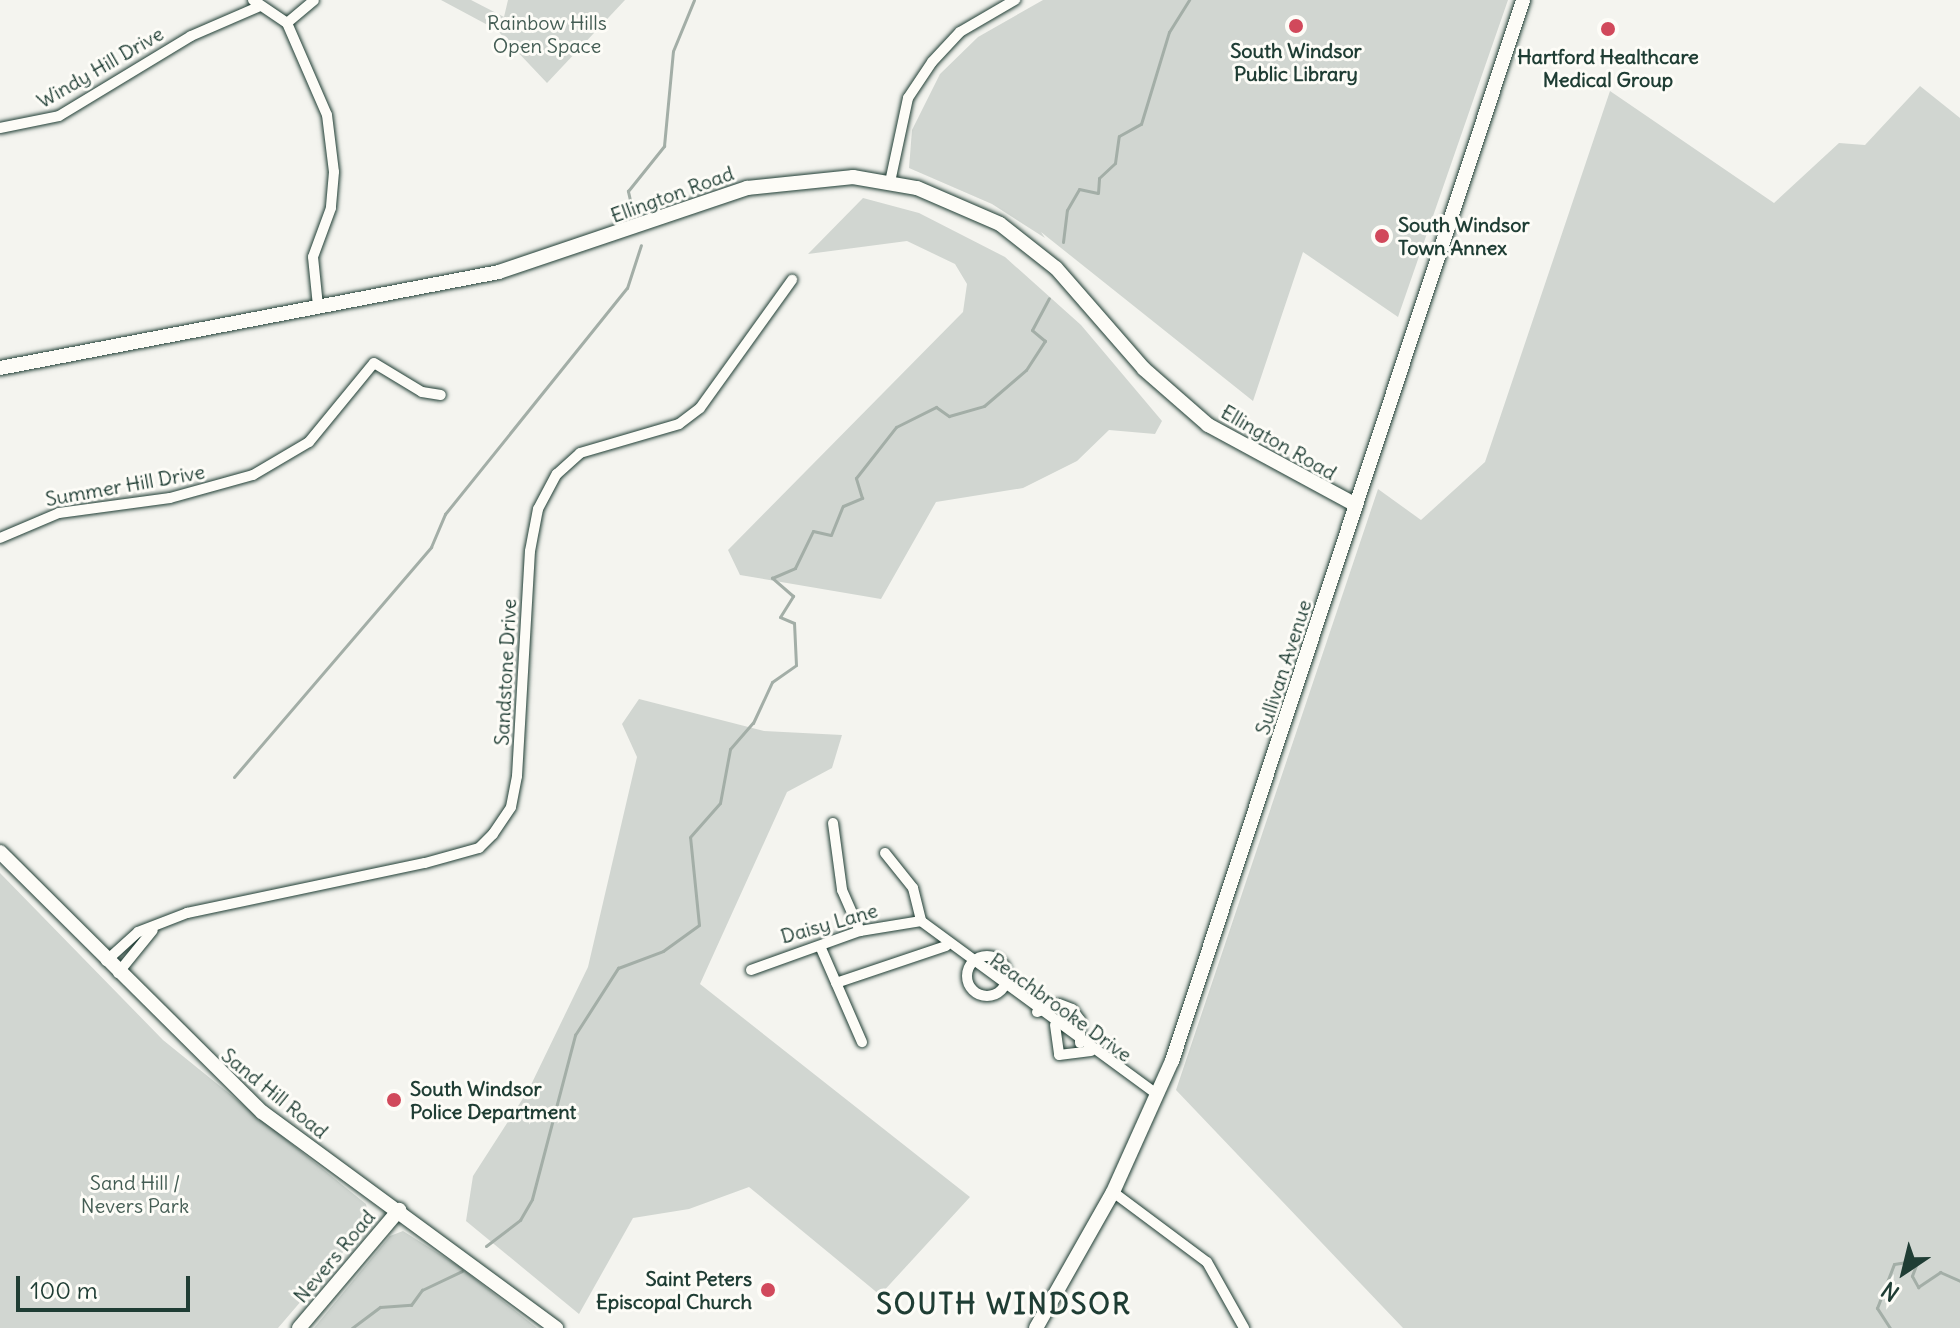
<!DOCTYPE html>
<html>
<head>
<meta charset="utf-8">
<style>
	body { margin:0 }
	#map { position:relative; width:1960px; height:1328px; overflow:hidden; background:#f4f4ef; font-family:Delius,sans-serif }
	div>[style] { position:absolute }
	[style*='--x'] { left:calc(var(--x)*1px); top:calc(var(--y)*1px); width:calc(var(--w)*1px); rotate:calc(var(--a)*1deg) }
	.green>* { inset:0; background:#d1d6d1 }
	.stream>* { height:3px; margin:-1.5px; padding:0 1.5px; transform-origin:1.5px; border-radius:1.5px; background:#a3aea7 }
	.roads { filter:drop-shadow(0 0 2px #1f3d34) drop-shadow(0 0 2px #1f3d34) }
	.street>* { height:10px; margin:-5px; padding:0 5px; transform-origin:5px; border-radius:5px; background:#fdfcf7 }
	.street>.ring { margin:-5px; padding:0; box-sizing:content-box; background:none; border:10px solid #fdfcf7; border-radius:50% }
	.secondary>* { height:14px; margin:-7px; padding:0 7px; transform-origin:7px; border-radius:7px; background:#fdfcf7 }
	.dots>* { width:22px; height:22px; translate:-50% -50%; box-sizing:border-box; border:4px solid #fdfcf7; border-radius:50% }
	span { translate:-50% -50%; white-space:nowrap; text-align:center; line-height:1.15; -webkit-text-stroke:6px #fdfcf7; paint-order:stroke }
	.park-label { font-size:20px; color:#435c53 }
	.poi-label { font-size:20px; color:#1f3d34; font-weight:700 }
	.left { translate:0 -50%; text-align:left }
	.right { translate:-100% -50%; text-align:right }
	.street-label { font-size:20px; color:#1f3d34 }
	.district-label { font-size:28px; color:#1f3d34; font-weight:700; letter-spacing:2px }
	.north { position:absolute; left:1864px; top:1232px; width:80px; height:80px; -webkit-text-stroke:6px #fdfcf7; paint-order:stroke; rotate:215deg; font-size:22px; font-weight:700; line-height:32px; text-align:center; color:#1f3d34 }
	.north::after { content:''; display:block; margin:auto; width:28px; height:36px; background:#1f3d34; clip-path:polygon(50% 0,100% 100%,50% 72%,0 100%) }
	.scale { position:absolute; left:16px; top:1276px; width:174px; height:36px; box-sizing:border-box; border:4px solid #1f3d34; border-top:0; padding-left:10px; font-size:24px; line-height:28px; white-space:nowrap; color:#1f3d34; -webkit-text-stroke:6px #fdfcf7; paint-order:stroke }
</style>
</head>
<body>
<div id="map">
	<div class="green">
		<div style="clip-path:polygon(441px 0,471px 0,504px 17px,508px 0,625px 0,547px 83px,497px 30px)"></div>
		<div style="clip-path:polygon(1043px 0,1508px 0,1398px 317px,1303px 252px,1253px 401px,1041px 232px,1045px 238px,992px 204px,909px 168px,912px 130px,940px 74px,978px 37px)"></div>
		<div style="clip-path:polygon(1920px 86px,1960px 118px,1960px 1328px,1403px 1328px,1176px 1090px,1378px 489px,1421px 520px,1485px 462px,1610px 91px,1774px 203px,1839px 143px,1865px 145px)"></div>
		<div style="clip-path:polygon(863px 198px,919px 213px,1005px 257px,1081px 325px,1162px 421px,1155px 434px,1109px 430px,1077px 461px,1023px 488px,936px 502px,881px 599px,740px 575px,728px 550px,963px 312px,967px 284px,955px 264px,907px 241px,808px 254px)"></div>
		<div style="clip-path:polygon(639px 699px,764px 731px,842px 735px,832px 768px,787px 792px,700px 984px,970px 1197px,880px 1295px,749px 1187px,689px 1209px,633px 1218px,579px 1314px,466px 1221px,473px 1176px,529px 1089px,588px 967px,637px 757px,622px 724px)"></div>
		<div style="clip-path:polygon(0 873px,163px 1040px,366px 1204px,369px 1222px,278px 1328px,0 1328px)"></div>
		<div style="clip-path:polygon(403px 1231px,460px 1267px,537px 1328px,314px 1328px,390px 1236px)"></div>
	</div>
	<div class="stream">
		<div style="--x:633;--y:213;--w:23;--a:-103"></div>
		<div style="--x:628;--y:191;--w:58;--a:-51.3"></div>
		<div style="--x:664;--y:146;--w:95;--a:-84.6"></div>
		<div style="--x:673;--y:51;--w:55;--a:-67.6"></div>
		<div style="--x:1063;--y:242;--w:32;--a:-83"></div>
		<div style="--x:1067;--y:210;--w:24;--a:-60"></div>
		<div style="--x:1079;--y:189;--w:19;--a:12"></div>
		<div style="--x:1098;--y:193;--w:15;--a:-86"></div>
		<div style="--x:1099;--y:178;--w:22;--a:-43"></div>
		<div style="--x:1115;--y:163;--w:27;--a:-82"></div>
		<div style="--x:1119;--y:136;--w:25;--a:-29"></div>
		<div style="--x:1141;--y:124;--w:96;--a:-73.1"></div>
		<div style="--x:1169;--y:32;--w:38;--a:-58"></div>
		<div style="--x:234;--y:777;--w:303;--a:-49.4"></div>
		<div style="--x:431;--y:547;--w:36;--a:-67"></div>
		<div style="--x:445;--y:514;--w:290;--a:-51.2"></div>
		<div style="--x:627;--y:288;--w:45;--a:-72"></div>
		<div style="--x:486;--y:1246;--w:43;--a:-37.4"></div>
		<div style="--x:520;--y:1220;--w:24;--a:-60"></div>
		<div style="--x:532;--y:1199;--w:170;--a:-75.3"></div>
		<div style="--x:575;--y:1035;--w:80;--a:-57.3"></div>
		<div style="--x:618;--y:968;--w:48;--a:-20.7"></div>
		<div style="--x:663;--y:951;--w:44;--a:-35.8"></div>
		<div style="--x:699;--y:925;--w:88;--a:-95.8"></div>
		<div style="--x:690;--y:837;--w:45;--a:-48.6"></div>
		<div style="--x:720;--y:803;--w:55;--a:-79.5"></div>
		<div style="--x:730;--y:749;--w:35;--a:-49"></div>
		<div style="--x:753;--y:723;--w:45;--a:-65.1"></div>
		<div style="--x:772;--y:682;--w:29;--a:-35"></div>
		<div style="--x:796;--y:665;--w:42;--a:-92.7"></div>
		<div style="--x:794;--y:623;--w:15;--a:-157"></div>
		<div style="--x:780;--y:617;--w:25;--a:-58"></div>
		<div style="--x:793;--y:596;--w:28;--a:-139"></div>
		<div style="--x:772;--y:578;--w:25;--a:-23"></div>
		<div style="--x:795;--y:568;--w:41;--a:-64.1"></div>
		<div style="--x:813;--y:531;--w:18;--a:13"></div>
		<div style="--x:831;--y:535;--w:31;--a:-68"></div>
		<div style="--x:843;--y:506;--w:21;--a:-23"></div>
		<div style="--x:862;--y:498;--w:21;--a:-107"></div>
		<div style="--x:856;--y:478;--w:65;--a:-51.9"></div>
		<div style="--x:896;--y:427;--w:45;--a:-26.6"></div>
		<div style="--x:936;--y:407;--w:16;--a:35"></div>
		<div style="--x:949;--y:416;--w:36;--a:-16"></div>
		<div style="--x:984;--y:406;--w:55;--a:-40.6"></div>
		<div style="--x:1026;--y:370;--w:35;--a:-57"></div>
		<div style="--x:1045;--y:341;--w:17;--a:-140"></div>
		<div style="--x:1032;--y:330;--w:36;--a:-62"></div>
		<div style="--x:352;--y:1328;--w:35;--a:-37"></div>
		<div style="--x:380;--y:1307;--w:31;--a:-4"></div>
		<div style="--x:411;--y:1305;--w:19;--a:-54"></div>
		<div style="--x:422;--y:1290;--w:44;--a:-25.4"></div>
		<div style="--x:1890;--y:1328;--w:24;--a:-123"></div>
		<div style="--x:1877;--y:1308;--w:47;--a:-68.9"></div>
		<div style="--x:1894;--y:1264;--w:24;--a:-9"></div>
		<div style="--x:1918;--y:1260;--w:17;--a:111"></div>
		<div style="--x:1912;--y:1276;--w:13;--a:61"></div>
		<div style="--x:1918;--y:1287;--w:27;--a:-34"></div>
		<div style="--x:1940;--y:1272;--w:22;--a:24"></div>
	</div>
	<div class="roads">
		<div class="street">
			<div style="--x:253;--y:0;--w:41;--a:34.1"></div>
			<div style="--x:287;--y:23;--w:100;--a:66.5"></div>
			<div style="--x:327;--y:115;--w:57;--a:83"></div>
			<div style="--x:334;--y:172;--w:36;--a:95"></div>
			<div style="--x:331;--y:208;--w:52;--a:110.2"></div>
			<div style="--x:313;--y:257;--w:49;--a:84.2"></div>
			<div style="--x:287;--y:23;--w:35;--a:-40"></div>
			<div style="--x:0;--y:128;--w:60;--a:-11.5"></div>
			<div style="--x:59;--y:116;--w:154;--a:-31.2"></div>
			<div style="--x:191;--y:36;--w:73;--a:-23.4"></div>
			<div style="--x:890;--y:182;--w:86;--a:-77.9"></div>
			<div style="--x:908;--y:98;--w:43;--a:-56.3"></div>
			<div style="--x:932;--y:62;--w:41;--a:-47"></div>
			<div style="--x:960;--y:32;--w:64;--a:-30.2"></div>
			<div style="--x:0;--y:538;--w:64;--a:-23"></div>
			<div style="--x:59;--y:513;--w:112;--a:-7.7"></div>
			<div style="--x:170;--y:498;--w:86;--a:-15.5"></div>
			<div style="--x:253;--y:475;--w:65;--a:-30.5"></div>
			<div style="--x:309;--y:442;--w:102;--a:-50.6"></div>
			<div style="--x:374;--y:363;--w:56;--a:31.1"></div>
			<div style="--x:422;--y:392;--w:19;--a:9"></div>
			<div style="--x:833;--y:823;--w:68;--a:82.3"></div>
			<div style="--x:842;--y:890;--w:45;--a:66.3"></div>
			<div style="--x:885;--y:853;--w:45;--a:51.3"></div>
			<div style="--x:913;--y:888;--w:34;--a:76"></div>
			<div style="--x:921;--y:921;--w:294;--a:36.3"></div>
			<div style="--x:820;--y:946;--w:105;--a:66.4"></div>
			<div class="ring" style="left:967px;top:956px;width:30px;height:30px"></div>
			<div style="--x:106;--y:961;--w:43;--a:-42.2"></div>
			<div style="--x:138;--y:932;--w:53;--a:-21.2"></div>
			<div style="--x:187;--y:913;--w:243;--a:-11.9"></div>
			<div style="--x:425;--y:863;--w:56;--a:-15.5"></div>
			<div style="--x:479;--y:848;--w:20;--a:-45"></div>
			<div style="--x:493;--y:834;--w:32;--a:-56"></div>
			<div style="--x:511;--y:807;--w:32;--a:-79"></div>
			<div style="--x:517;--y:776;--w:225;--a:-86.7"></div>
			<div style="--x:530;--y:551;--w:43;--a:-79.2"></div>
			<div style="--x:538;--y:509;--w:40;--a:-62"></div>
			<div style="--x:557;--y:474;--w:31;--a:-42"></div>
			<div style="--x:580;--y:453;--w:103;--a:-16.3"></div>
			<div style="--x:679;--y:424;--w:26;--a:-37"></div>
			<div style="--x:700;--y:408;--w:158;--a:-54.3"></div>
			<div style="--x:751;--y:970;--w:116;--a:-19.7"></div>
			<div style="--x:860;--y:931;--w:62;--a:-9.3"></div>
			<div style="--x:118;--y:973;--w:55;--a:-50.9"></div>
			<div style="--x:836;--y:983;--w:116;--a:-18.6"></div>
			<div style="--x:1037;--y:1012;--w:23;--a:-20"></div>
			<div style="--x:1059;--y:1004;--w:14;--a:21"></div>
			<div style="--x:1072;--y:1009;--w:14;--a:54"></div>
			<div style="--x:1080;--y:1020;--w:23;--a:90"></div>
			<div style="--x:1055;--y:1025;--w:30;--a:82"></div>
			<div style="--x:1059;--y:1055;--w:32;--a:-7"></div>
			<div style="--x:1113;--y:1192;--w:117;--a:36.7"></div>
			<div style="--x:1207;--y:1262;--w:76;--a:60.7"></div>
		</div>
		<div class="secondary">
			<div style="--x:0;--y:368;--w:508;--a:-10.89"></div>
			<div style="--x:499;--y:272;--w:262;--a:-18.7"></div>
			<div style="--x:747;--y:188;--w:107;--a:-5.9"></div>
			<div style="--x:853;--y:177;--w:65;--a:9.8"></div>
			<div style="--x:917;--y:188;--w:90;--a:23.4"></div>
			<div style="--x:1000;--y:224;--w:71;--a:38.2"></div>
			<div style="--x:1056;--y:268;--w:134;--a:48.9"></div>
			<div style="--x:1144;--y:369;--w:85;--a:41.2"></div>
			<div style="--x:1208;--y:425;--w:168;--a:28.4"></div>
			<div style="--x:0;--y:852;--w:369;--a:44.8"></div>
			<div style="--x:262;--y:1112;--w:365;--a:36.3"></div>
			<div style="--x:299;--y:1328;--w:155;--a:-49.7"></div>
			<div style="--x:1036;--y:1328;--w:156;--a:-60.5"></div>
			<div style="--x:1113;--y:1192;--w:144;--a:-65.8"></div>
			<div style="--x:1172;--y:1061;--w:1118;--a:-71.69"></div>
		</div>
	</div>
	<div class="dots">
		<div style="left:1296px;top:26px;background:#d1495b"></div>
		<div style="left:1608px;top:29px;background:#d1495b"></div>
		<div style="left:1382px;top:236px;background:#d1495b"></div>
		<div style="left:394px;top:1100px;background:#d1495b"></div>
		<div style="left:768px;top:1290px;background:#d1495b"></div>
	</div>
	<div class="park-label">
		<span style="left:547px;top:34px">Rainbow Hills<br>Open Space</span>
		<span style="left:135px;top:1194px">Sand Hill /<br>Nevers Park</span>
	</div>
	<div class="poi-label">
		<span style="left:1296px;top:62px">South Windsor<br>Public Library</span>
		<span style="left:1608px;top:68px">Hartford Healthcare<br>Medical Group</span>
		<span class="left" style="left:1398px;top:236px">South Windsor<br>Town Annex</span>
		<span class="left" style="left:410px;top:1100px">South Windsor<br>Police Department</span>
		<span class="right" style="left:752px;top:1290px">Saint Peters<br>Episcopal Church</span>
	</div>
	<div class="street-label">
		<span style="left:100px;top:67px;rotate:-30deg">Windy Hill Drive</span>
		<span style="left:672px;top:194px;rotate:-20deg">Ellington Road</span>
		<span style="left:1279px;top:442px;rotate:30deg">Ellington Road</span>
		<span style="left:125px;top:485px;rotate:-10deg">Summer Hill Drive</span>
		<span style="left:1283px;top:667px;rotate:-72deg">Sullivan Avenue</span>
		<span style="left:505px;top:672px;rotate:-87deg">Sandstone Drive</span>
		<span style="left:829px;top:923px;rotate:-16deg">Daisy Lane</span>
		<span style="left:1061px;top:1007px;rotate:36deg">Peachbrooke Drive</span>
		<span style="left:275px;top:1093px;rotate:39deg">Sand Hill Road</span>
		<span style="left:334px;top:1256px;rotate:-50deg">Nevers Road</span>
	</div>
	<div class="district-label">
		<span style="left:1004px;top:1304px">SOUTH WINDSOR</span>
	</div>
	<div class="north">N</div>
	<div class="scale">100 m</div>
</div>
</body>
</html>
